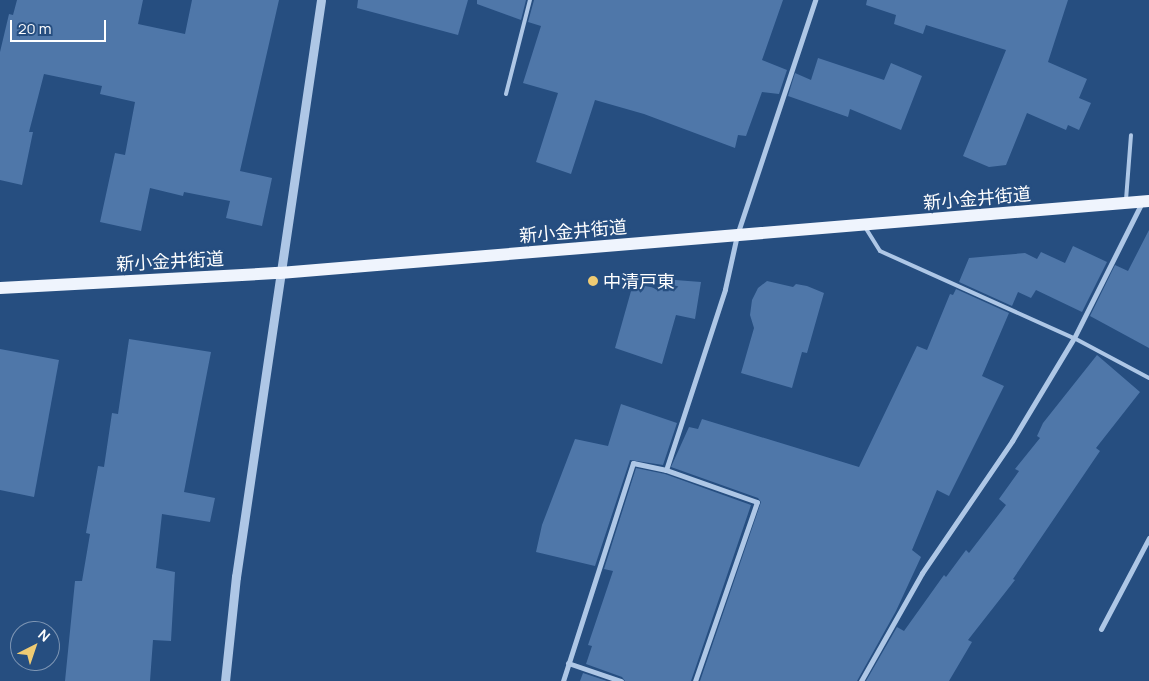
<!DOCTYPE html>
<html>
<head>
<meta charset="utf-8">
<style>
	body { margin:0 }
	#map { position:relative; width:1149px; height:681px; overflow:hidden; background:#264e80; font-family:Manrope,"Noto Sans JP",sans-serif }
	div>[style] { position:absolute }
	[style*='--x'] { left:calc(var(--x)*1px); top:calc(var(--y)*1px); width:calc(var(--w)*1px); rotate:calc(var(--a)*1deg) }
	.building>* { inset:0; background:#4f77a9 }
	.service>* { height:4px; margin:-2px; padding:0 2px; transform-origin:2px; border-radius:2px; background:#aec7e6 }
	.minor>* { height:5px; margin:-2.5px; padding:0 2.5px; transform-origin:2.5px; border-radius:2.5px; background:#aec7e6 }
	.tertiary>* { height:9px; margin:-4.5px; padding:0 4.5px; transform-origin:4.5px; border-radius:4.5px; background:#aec7e6 }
	.primary>* { height:12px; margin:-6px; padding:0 6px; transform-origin:6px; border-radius:6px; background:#eff4fd }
	.dots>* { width:14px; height:14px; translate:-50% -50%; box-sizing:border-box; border:2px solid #264e80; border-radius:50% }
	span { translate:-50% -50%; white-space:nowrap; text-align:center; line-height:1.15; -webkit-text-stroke:4.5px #264e80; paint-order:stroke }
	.street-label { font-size:18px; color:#fff }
	.poi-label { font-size:18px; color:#fff }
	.left { translate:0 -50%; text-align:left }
	.north { position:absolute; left:10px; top:621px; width:50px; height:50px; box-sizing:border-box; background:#264e80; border:1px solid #7d95b3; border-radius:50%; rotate:41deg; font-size:14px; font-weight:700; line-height:20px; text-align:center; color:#fff }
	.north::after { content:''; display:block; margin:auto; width:18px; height:22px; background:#efcb73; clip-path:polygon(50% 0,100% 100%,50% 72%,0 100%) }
	.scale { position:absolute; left:10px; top:20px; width:96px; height:22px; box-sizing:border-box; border:2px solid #fff; border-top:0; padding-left:6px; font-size:15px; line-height:18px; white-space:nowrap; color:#fff; -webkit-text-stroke:4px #264e80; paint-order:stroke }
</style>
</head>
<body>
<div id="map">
	<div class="building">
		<div style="clip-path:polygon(17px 0,143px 0,138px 24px,185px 34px,192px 0,279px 0,240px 171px,272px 178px,262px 226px,226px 218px,230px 201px,184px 192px,183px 196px,150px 188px,141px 231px,100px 222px,115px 153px,125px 155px,135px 102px,100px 94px,102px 86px,44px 74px,29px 132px,33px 132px,22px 185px,0 180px,0 52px,9px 14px,13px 15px)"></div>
		<div style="clip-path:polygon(358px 0,468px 0,458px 35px,357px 8px)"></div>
		<div style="clip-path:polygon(477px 0,526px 0,521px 20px,477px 4px)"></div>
		<div style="clip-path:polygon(534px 0,783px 0,762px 60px,787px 70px,779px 94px,762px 92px,746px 136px,738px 135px,735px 148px,644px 114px,595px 100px,571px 174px,536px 162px,558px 93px,523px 83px,541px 26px,528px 22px)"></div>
		<div style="clip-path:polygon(867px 0,1068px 0,1048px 62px,1087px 79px,1079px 98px,1091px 103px,1079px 130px,1068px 125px,1066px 130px,1027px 113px,1006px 165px,989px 167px,963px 156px,1006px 50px,926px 25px,923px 34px,894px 24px,896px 15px,866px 5px)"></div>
		<div style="clip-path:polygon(818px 58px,884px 80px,891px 63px,922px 76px,901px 130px,850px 109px,848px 117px,788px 96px,795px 73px,811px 80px)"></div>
		<div style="clip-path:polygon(1149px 230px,1149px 348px,1090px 316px,1115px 265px,1128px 271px)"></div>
		<div style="clip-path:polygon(1073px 246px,1107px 262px,1082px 312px,1036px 290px,1031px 298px,1018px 292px,1012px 306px,959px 282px,969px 258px,1025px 253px,1037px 259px,1041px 252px,1065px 263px)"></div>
		<div style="clip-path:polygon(675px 280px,701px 282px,695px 319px,676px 315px,662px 364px,615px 348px,633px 284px,673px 291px)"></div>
		<div style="clip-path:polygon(767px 281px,793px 287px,796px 284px,807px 286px,824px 293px,807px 353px,802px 352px,792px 388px,741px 373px,754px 328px,750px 315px,752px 300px,758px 288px)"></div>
		<div style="clip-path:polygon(956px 289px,1009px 313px,982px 376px,1004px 386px,949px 496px,937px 490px,912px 550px,921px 557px,896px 611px,857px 681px,700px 681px,761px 502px,758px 498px,671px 467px,689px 427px,698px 429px,702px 419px,859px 467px,917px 346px,927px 350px,950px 294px,953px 295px)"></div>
		<div style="clip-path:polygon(129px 339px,211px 352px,184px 492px,215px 498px,210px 522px,162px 514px,156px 568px,175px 572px,171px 641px,153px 640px,150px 681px,65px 681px,75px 581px,82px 581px,90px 534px,86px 533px,98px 466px,104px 467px,112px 413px,118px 414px)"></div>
		<div style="clip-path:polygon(0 349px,59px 360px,34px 497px,0 490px)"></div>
		<div style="clip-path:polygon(1097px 355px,1140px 392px,1096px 448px,1100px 451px,1013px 579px,1015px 580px,968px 640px,972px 642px,949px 681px,866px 681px,897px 627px,904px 631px,944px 575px,946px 577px,966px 550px,969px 553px,1006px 505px,999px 499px,1019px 471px,1015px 469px,1040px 438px,1037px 436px,1043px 423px)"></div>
		<div style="clip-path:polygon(621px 404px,677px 423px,663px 465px,630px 460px,595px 566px,536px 552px,542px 525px,575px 439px,608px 446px)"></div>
		<div style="clip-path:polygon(636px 468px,665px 474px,751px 505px,691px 681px,625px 681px,622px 677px,586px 664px,592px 646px,588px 645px,613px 571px,604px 569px)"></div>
		<div style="clip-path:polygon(583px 673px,607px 681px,580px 681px)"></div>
	</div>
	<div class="service">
		<div style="--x:506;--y:94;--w:97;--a:-75.7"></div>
		<div style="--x:1126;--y:200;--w:65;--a:-85.6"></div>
		<div style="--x:865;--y:227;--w:28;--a:58"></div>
		<div style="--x:880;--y:251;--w:213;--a:24.2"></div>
		<div style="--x:1074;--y:338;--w:85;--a:28.1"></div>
	</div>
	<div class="minor">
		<div style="--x:1101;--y:629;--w:103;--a:-62.2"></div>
		<div style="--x:568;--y:663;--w:56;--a:18.8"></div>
		<div style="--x:563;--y:681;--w:229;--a:-72.2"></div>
		<div style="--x:633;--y:463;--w:34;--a:12"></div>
		<div style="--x:695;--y:681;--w:189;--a:-70.9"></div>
		<div style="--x:757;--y:502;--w:96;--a:-160.6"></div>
		<div style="--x:666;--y:470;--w:190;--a:-71.9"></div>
		<div style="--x:725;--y:289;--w:55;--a:-77.5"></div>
		<div style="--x:737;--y:235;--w:248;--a:-71.6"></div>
		<div style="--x:861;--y:681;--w:124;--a:-60.5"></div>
		<div style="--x:922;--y:573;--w:160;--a:-55.7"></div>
		<div style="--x:1012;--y:441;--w:120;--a:-59"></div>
		<div style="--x:1074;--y:338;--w:152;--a:-63.4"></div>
	</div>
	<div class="tertiary">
		<div style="--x:225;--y:681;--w:105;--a:-84"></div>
		<div style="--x:236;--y:577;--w:583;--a:-81.62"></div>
	</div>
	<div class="primary">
		<div style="--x:0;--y:288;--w:280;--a:-3.1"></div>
		<div style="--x:280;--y:273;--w:872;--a:-4.74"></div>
	</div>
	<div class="dots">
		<div style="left:593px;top:281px;background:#efcb73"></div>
	</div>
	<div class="street-label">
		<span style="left:977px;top:198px;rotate:-5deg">新小金井街道</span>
		<span style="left:573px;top:231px;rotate:-5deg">新小金井街道</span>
		<span style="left:170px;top:261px;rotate:-3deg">新小金井街道</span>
	</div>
	<div class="poi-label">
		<span class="left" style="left:603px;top:281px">中清戸東</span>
	</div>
	<div class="north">N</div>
	<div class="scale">20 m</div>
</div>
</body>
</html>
